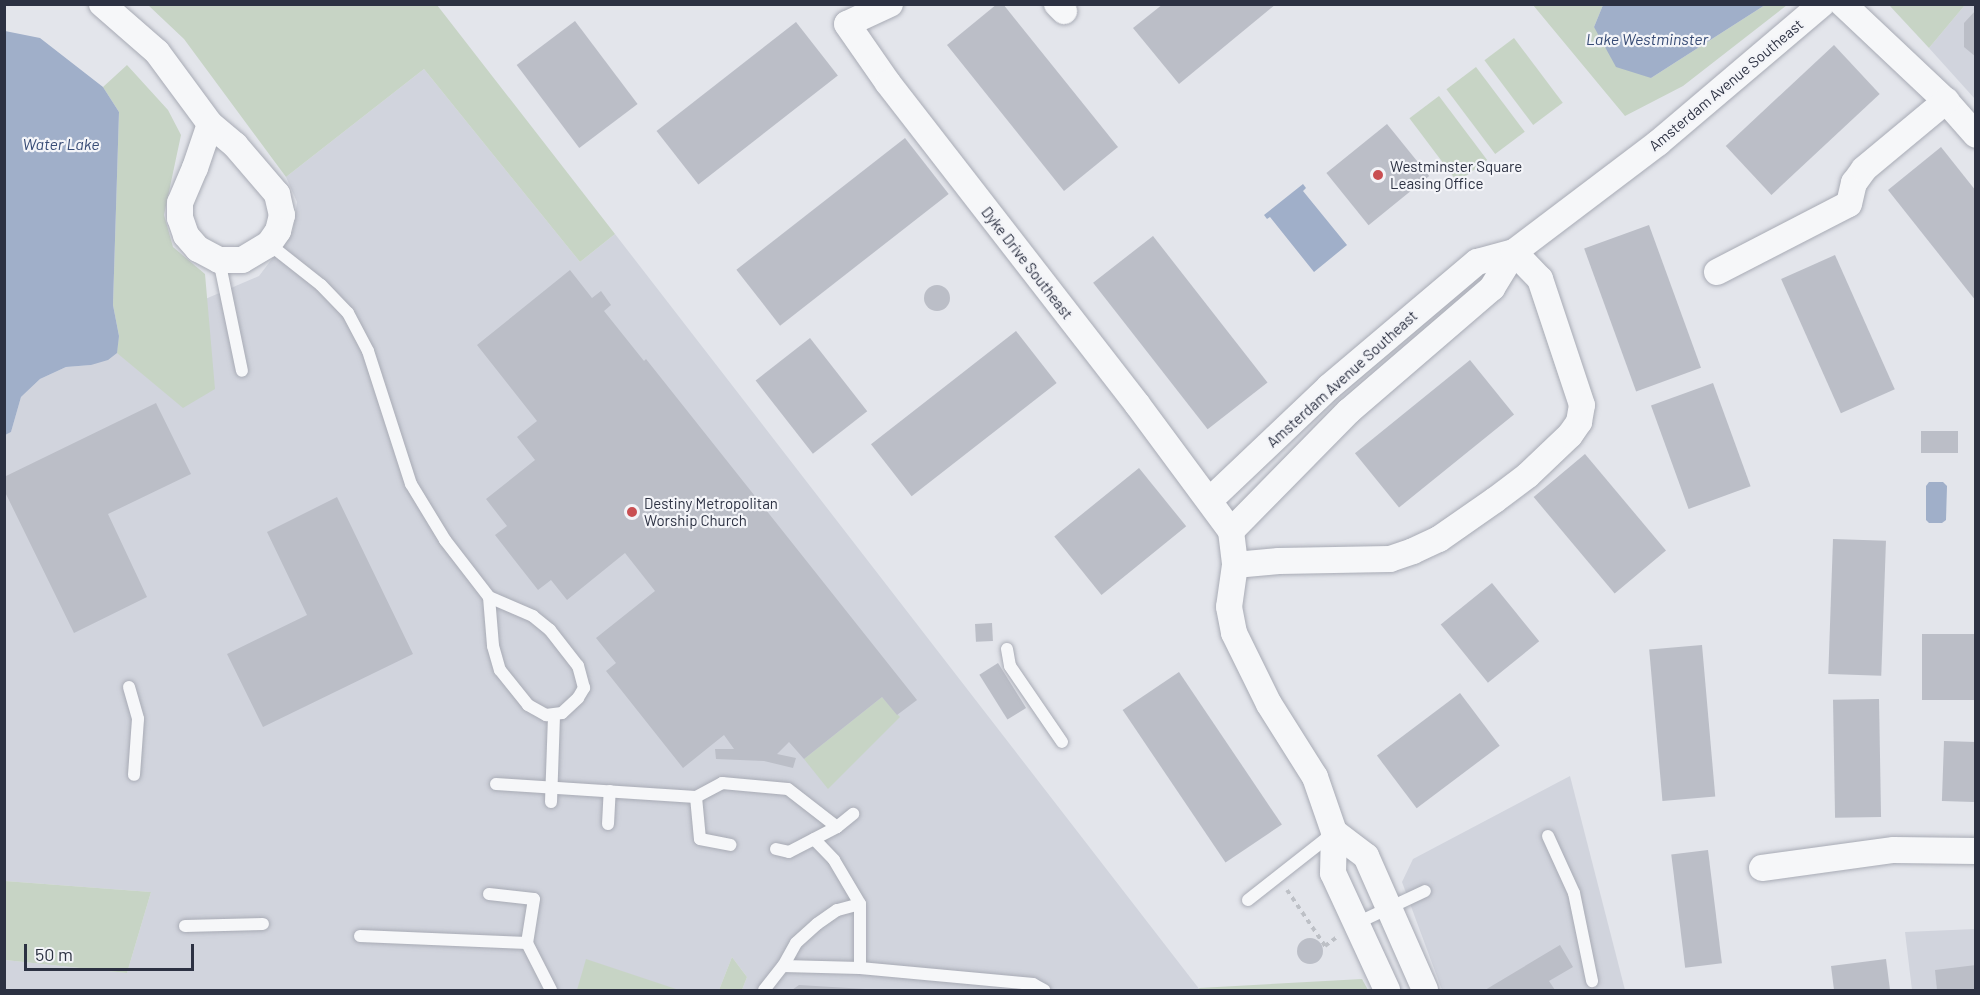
<!DOCTYPE html>
<html>
<head>
<meta charset="utf-8">
<style>
	body { margin:0 }
	#map { position:relative; width:1980px; height:995px; overflow:hidden; background:#e3e5eb; font-family:Barlow,sans-serif }
	div>[style] { position:absolute }
	[style*='--x'] { left:calc(var(--x)*1px); top:calc(var(--y)*1px); width:calc(var(--w)*1px); rotate:calc(var(--a)*1deg) }
	.built>* { inset:0; background:#d1d4dd }
	.green>* { inset:0; background:#c7d4c5; transform-origin:0 0 }
	.water>* { inset:0; background:#a0afc9 }
	.building>* { inset:0; background:#bbbec7; transform-origin:0 0 }
	.round { border-radius:50% }
	.path>* { height:4px; margin-top:-2px; transform-origin:0; background:repeating-linear-gradient(90deg,#bdc0c6 0 4.5px,transparent 0 9px) }
	.roads { filter:drop-shadow(0 0 2px #a8abb5) drop-shadow(0 0 2px #a8abb5) }
	.lane>* { height:12px; margin:-6px; padding:0 6px; transform-origin:6px; border-radius:6px; background:#f6f7f9 }
	.street>* { height:26px; margin:-13px; padding:0 13px; transform-origin:13px; border-radius:13px; background:#f6f7f9 }
	.dots>* { width:16px; height:16px; translate:-50% -50%; box-sizing:border-box; border:3px solid #f3f4f8; border-radius:50% }
	span { translate:-50% -50%; white-space:nowrap; text-align:center; line-height:1.15; -webkit-text-stroke:4.5px #f3f4f8; paint-order:stroke }
	.street-label { font-size:15px; color:#2c3142 }
	.poi-label { font-size:15px; color:#2c3142 }
	.left { translate:0 -50%; text-align:left }
	.water-label { font-size:16px; color:#374b75; font-style:italic }
	.frame { position:absolute; inset:0; border:6px solid #2c3142; pointer-events:none }
	.scale { position:absolute; left:24px; top:944px; width:170px; height:27px; box-sizing:border-box; border:3px solid #2c3142; border-top:0; padding-left:8px; font-size:18px; line-height:21px; white-space:nowrap; color:#2c3142; -webkit-text-stroke:4px #f3f4f8; paint-order:stroke }
</style>
</head>
<body>
<div id="map">
	<div class="built">
		<div style="clip-path:polygon(1965px 5px,1975px 5px,1975px 99px,1929px 48px)"></div>
		<div style="clip-path:polygon(424px 69px,580px 262px,615px 234px,1200px 990px,742px 990px,747px 977px,732px 957px,719px 990px,5px 990px,5px 960px,127px 973px,151px 892px,5px 881px,4px 435px,11px 432px,21px 397px,40px 379px,66px 367px,91px 365px,119px 336px,259px 276px,293px 231px,297px 202px,286px 177px)"></div>
		<div style="clip-path:polygon(1570px 776px,1625px 990px,1442px 990px,1402px 882px,1413px 859px)"></div>
		<div style="clip-path:polygon(1975px 929px,1975px 990px,1912px 990px,1905px 932px)"></div>
	</div>
	<div class="green">
		<div style="clip-path:polygon(148px 5px,437px 5px,615px 234px,580px 262px,424px 69px,286px 177px,184px 39px)"></div>
		<div style="clip-path:polygon(1533px 5px,1603px 5px,1594px 27px,1651px 78px,1765px 5px,1787px 5px,1683px 86px,1625px 116px)"></div>
		<div style="clip-path:polygon(1889px 5px,1965px 5px,1929px 48px)"></div>
		<div style="left:1514px;top:38px;width:81px;height:37px;rotate:53deg"></div>
		<div style="clip-path:polygon(127px 65px,168px 110px,181px 135px,164px 215px,173px 247px,205px 274px,215px 389px,183px 408px,117px 353px,119px 336px,113px 305px,119px 112px,103px 87px)"></div>
		<div style="left:1476px;top:67px;width:81px;height:37px;rotate:53deg"></div>
		<div style="left:1439px;top:96px;width:80px;height:37px;rotate:53deg"></div>
		<div style="clip-path:polygon(882px 697px,900px 717px,828px 789px,804px 759px)"></div>
		<div style="clip-path:polygon(5px 881px,151px 892px,127px 973px,5px 960px)"></div>
		<div style="clip-path:polygon(732px 957px,747px 977px,742px 990px,719px 990px)"></div>
		<div style="clip-path:polygon(586px 959px,679px 990px,577px 990px)"></div>
		<div style="clip-path:polygon(1362px 979px,1368px 990px,1200px 990px,1199px 988px)"></div>
	</div>
	<div class="water">
		<div style="clip-path:polygon(1603px 5px,1603px 4px,1765px 5px,1651px 78px,1616px 67px,1594px 27px)"></div>
		<div style="clip-path:polygon(5px 31px,40px 38px,103px 87px,119px 112px,113px 305px,119px 336px,117px 353px,108px 360px,91px 365px,66px 367px,40px 379px,21px 397px,11px 432px,5px 435px)"></div>
		<div style="clip-path:polygon(1303px 184px,1306px 188px,1303px 191px,1347px 245px,1314px 272px,1270px 217px,1267px 219px,1264px 215px)"></div>
		<div style="clip-path:polygon(1929px 482px,1943px 482px,1947px 486px,1946px 520px,1942px 523px,1929px 523px,1926px 520px,1926px 486px)"></div>
	</div>
	<div class="building">
		<div style="clip-path:polygon(997px 4px,1003px 4px,1118px 147px,1064px 191px,947px 45px)"></div>
		<div style="clip-path:polygon(1163px 4px,1276px 4px,1179px 84px,1133px 28px)"></div>
		<div style="clip-path:polygon(1976px 10px,1976px 57px,1964px 47px,1964px 23px)"></div>
		<div style="left:575px;top:21px;width:104px;height:73px;rotate:53deg"></div>
		<div style="left:796px;top:22px;width:68px;height:177px;rotate:52deg"></div>
		<div style="left:1834px;top:45px;width:67px;height:148px;rotate:47deg"></div>
		<div style="left:1387px;top:124px;width:67px;height:78px;rotate:51deg"></div>
		<div style="left:905px;top:138px;width:71px;height:214px;rotate:52deg"></div>
		<div style="clip-path:polygon(1941px 147px,1976px 191px,1976px 301px,1888px 190px)"></div>
		<div style="left:1649px;top:225px;width:152px;height:69px;rotate:70deg"></div>
		<div style="left:1153px;top:236px;width:186px;height:76px;rotate:52deg"></div>
		<div style="left:1835px;top:255px;width:147px;height:59px;rotate:66deg"></div>
		<div style="clip-path:polygon(570px 270px,592px 298px,601px 291px,611px 305px,604px 311px,644px 361px,646px 359px,917px 700px,897px 715px,882px 697px,804px 759px,789px 742px,777px 754px,796px 758px,793px 768px,764px 761px,716px 759px,715px 749px,734px 749px,724px 735px,683px 768px,606px 671px,616px 663px,596px 638px,655px 591px,625px 553px,567px 600px,551px 580px,538px 590px,495px 535px,507px 526px,486px 499px,535px 460px,517px 437px,537px 421px,477px 345px)"></div>
		<div class="round" style="left:924px;top:285px;width:26px;height:26px"></div>
		<div style="left:1016px;top:331px;width:66px;height:184px;rotate:52deg"></div>
		<div style="left:810px;top:338px;width:93px;height:69px;rotate:52deg"></div>
		<div style="left:1470px;top:360px;width:70px;height:148px;rotate:51deg"></div>
		<div style="left:1713px;top:383px;width:110px;height:66px;rotate:70deg"></div>
		<div style="clip-path:polygon(156px 403px,191px 474px,108px 514px,147px 597px,74px 633px,4px 490px,4px 477px)"></div>
		<div style="left:1921px;top:431px;width:37px;height:22px"></div>
		<div style="left:1585px;top:454px;width:126px;height:67px;rotate:50deg"></div>
		<div style="left:1139px;top:468px;width:75px;height:109px;rotate:51deg"></div>
		<div style="clip-path:polygon(337px 497px,413px 654px,263px 727px,227px 654px,307px 615px,267px 532px)"></div>
		<div style="left:1833px;top:539px;width:53px;height:135px;rotate:2deg"></div>
		<div style="left:1492px;top:583px;width:75px;height:66px;rotate:51deg"></div>
		<div style="left:992px;top:623px;width:18px;height:17px;rotate:87deg"></div>
		<div style="left:1922px;top:634px;width:54px;height:66px"></div>
		<div style="left:1702px;top:645px;width:152px;height:53px;rotate:85deg"></div>
		<div style="left:998px;top:663px;width:53px;height:22px;rotate:58deg"></div>
		<div style="left:1179px;top:672px;width:184px;height:68px;rotate:56deg"></div>
		<div style="left:1460px;top:693px;width:66px;height:104px;rotate:53deg"></div>
		<div style="left:1879px;top:699px;width:118px;height:46px;rotate:89deg"></div>
		<div style="left:1944px;top:741px;width:32px;height:60px;rotate:2deg"></div>
		<div style="left:1708px;top:850px;width:114px;height:37px;rotate:83deg"></div>
		<div class="round" style="left:1297px;top:938px;width:26px;height:26px"></div>
		<div style="clip-path:polygon(1560px 945px,1573px 967px,1549px 981px,1555px 990px,1485px 990px)"></div>
		<div style="clip-path:polygon(1886px 959px,1890px 990px,1834px 990px,1831px 966px)"></div>
		<div style="clip-path:polygon(1976px 965px,1976px 990px,1937px 990px,1935px 970px)"></div>
		<div style="clip-path:polygon(799px 985px,865px 989px,864px 990px,792px 990px)"></div>
	</div>
	<div class="path">
		<div style="--x:1287;--y:890;--w:68;--a:55.8"></div>
		<div style="--x:1325;--y:946;--w:15;--a:-37"></div>
	</div>
	<div class="roads">
		<div class="lane">
			<div style="--x:269;--y:244;--w:66;--a:38.3"></div>
			<div style="--x:321;--y:285;--w:39;--a:46"></div>
			<div style="--x:348;--y:313;--w:43;--a:62.2"></div>
			<div style="--x:368;--y:351;--w:140;--a:72.1"></div>
			<div style="--x:411;--y:484;--w:66;--a:58.7"></div>
			<div style="--x:445;--y:540;--w:72;--a:52.3"></div>
			<div style="--x:489;--y:597;--w:49;--a:85.3"></div>
			<div style="--x:493;--y:646;--w:25;--a:74"></div>
			<div style="--x:500;--y:670;--w:45;--a:51.3"></div>
			<div style="--x:528;--y:705;--w:21;--a:29"></div>
			<div style="--x:546;--y:715;--w:16;--a:-7"></div>
			<div style="--x:562;--y:713;--w:22;--a:-43"></div>
			<div style="--x:578;--y:698;--w:12;--a:-59"></div>
			<div style="--x:584;--y:688;--w:23;--a:-105"></div>
			<div style="--x:578;--y:666;--w:46;--a:-127.9"></div>
			<div style="--x:550;--y:630;--w:22;--a:-141"></div>
			<div style="--x:533;--y:616;--w:48;--a:-156.6"></div>
			<div style="--x:219;--y:260;--w:113;--a:78.3"></div>
			<div style="--x:1007;--y:649;--w:17;--a:80"></div>
			<div style="--x:1010;--y:666;--w:92;--a:55.6"></div>
			<div style="--x:129;--y:687;--w:33;--a:74"></div>
			<div style="--x:138;--y:719;--w:56;--a:94.1"></div>
			<div style="--x:496;--y:784;--w:200;--a:3.7"></div>
			<div style="--x:696;--y:797;--w:30;--a:-28"></div>
			<div style="--x:722;--y:783;--w:66;--a:5.2"></div>
			<div style="--x:788;--y:789;--w:62;--a:37.8"></div>
			<div style="--x:696;--y:797;--w:42;--a:84.6"></div>
			<div style="--x:700;--y:839;--w:31;--a:11"></div>
			<div style="--x:551;--y:802;--w:86;--a:-88"></div>
			<div style="--x:608;--y:824;--w:33;--a:-87"></div>
			<div style="--x:1548;--y:836;--w:63;--a:65.5"></div>
			<div style="--x:1574;--y:893;--w:90;--a:78.4"></div>
			<div style="--x:814;--y:839;--w:29;--a:46"></div>
			<div style="--x:834;--y:860;--w:51;--a:59.4"></div>
			<div style="--x:860;--y:904;--w:64;--a:90"></div>
			<div style="--x:776;--y:849;--w:13;--a:13"></div>
			<div style="--x:789;--y:852;--w:54;--a:-27.5"></div>
			<div style="--x:837;--y:827;--w:21;--a:-39"></div>
			<div style="--x:489;--y:894;--w:45;--a:6.3"></div>
			<div style="--x:534;--y:899;--w:45;--a:99"></div>
			<div style="--x:527;--y:943;--w:53;--a:62.9"></div>
			<div style="--x:1248;--y:900;--w:108;--a:-38.2"></div>
			<div style="--x:860;--y:904;--w:24;--a:165"></div>
			<div style="--x:837;--y:910;--w:24;--a:145"></div>
			<div style="--x:817;--y:924;--w:28;--a:138"></div>
			<div style="--x:796;--y:943;--w:26;--a:119"></div>
			<div style="--x:783;--y:966;--w:77;--a:1.5"></div>
			<div style="--x:860;--y:968;--w:174;--a:5.3"></div>
			<div style="--x:1033;--y:984;--w:13;--a:29"></div>
			<div style="--x:1357;--y:923;--w:75;--a:-25.2"></div>
			<div style="--x:185;--y:926;--w:78;--a:-1.5"></div>
			<div style="--x:360;--y:936;--w:167;--a:2.4"></div>
			<div style="--x:764;--y:990;--w:31;--a:-52"></div>
		</div>
		<div class="street">
			<div style="--x:102;--y:4;--w:73;--a:41.1"></div>
			<div style="--x:157;--y:52;--w:89;--a:53.6"></div>
			<div style="--x:210;--y:124;--w:33;--a:40"></div>
			<div style="--x:235;--y:145;--w:65;--a:49.4"></div>
			<div style="--x:277;--y:194;--w:22;--a:77"></div>
			<div style="--x:282;--y:215;--w:16;--a:104"></div>
			<div style="--x:278;--y:231;--w:16;--a:125"></div>
			<div style="--x:269;--y:244;--w:31;--a:149"></div>
			<div style="--x:242;--y:260;--w:23;--a:180"></div>
			<div style="--x:219;--y:260;--w:24;--a:-152"></div>
			<div style="--x:198;--y:249;--w:18;--a:-131"></div>
			<div style="--x:186;--y:235;--w:18;--a:-109"></div>
			<div style="--x:180;--y:218;--w:15;--a:-90"></div>
			<div style="--x:180;--y:203;--w:38;--a:-67"></div>
			<div style="--x:195;--y:168;--w:46;--a:-71.2"></div>
			<div style="--x:890;--y:4;--w:47;--a:155.1"></div>
			<div style="--x:847;--y:24;--w:72;--a:55.2"></div>
			<div style="--x:888;--y:83;--w:406;--a:52.2"></div>
			<div style="--x:1137;--y:404;--w:158;--a:53.5"></div>
			<div style="--x:1231;--y:531;--w:34;--a:83"></div>
			<div style="--x:1235;--y:565;--w:42;--a:98.1"></div>
			<div style="--x:1229;--y:607;--w:26;--a:79"></div>
			<div style="--x:1234;--y:633;--w:79;--a:63.8"></div>
			<div style="--x:1269;--y:704;--w:86;--a:57.8"></div>
			<div style="--x:1315;--y:777;--w:58;--a:70.9"></div>
			<div style="--x:1334;--y:832;--w:41;--a:91.4"></div>
			<div style="--x:1333;--y:873;--w:129;--a:65.2"></div>
			<div style="--x:1057;--y:4;--w:10;--a:45"></div>
			<div style="--x:1843;--y:4;--w:141;--a:43.3"></div>
			<div style="--x:1946;--y:101;--w:45;--a:48.6"></div>
			<div style="--x:1717;--y:272;--w:148;--a:-27.3"></div>
			<div style="--x:1849;--y:204;--w:22;--a:-77"></div>
			<div style="--x:1854;--y:183;--w:17;--a:-54"></div>
			<div style="--x:1864;--y:169;--w:107;--a:-39.7"></div>
			<div style="--x:1210;--y:500;--w:164;--a:-43.5"></div>
			<div style="--x:1329;--y:387;--w:194;--a:-40.2"></div>
			<div style="--x:1477;--y:262;--w:38;--a:-15"></div>
			<div style="--x:1231;--y:531;--w:168;--a:-45.5"></div>
			<div style="--x:1349;--y:411;--w:189;--a:-40.7"></div>
			<div style="--x:1492;--y:288;--w:42;--a:-58.6"></div>
			<div style="--x:1514;--y:252;--w:181;--a:-37.1"></div>
			<div style="--x:1658;--y:143;--w:215;--a:-40.3"></div>
			<div style="--x:1235;--y:565;--w:44;--a:-5.2"></div>
			<div style="--x:1279;--y:561;--w:111;--a:-1"></div>
			<div style="--x:1390;--y:559;--w:24;--a:-19"></div>
			<div style="--x:1413;--y:551;--w:29;--a:-25"></div>
			<div style="--x:1439;--y:539;--w:68;--a:-34.9"></div>
			<div style="--x:1495;--y:500;--w:41;--a:-37.1"></div>
			<div style="--x:1528;--y:475;--w:58;--a:-43.6"></div>
			<div style="--x:1570;--y:435;--w:16;--a:-55"></div>
			<div style="--x:1579;--y:422;--w:17;--a:-80"></div>
			<div style="--x:1582;--y:405;--w:133;--a:-108.4"></div>
			<div style="--x:1540;--y:279;--w:37;--a:-134"></div>
			<div style="--x:1334;--y:832;--w:40;--a:37"></div>
			<div style="--x:1366;--y:856;--w:146;--a:66.2"></div>
			<div style="--x:1762;--y:868;--w:133;--a:-7.8"></div>
			<div style="--x:1894;--y:850;--w:82;--a:0.7"></div>
		</div>
	</div>
	<div class="dots">
		<div style="left:1378px;top:175px;background:#c94f52"></div>
		<div style="left:632px;top:512px;background:#c94f52"></div>
	</div>
	<div class="street-label">
		<span style="left:1726px;top:85px;rotate:-40deg">Amsterdam Avenue Southeast</span>
		<span style="left:1027px;top:263px;rotate:52deg">Dyke Drive Southeast</span>
		<span style="left:1342px;top:379px;rotate:-42deg">Amsterdam Avenue Southeast</span>
	</div>
	<div class="poi-label">
		<span class="left" style="left:1390px;top:175px">Westminster Square<br>Leasing Office</span>
		<span class="left" style="left:644px;top:512px">Destiny Metropolitan<br>Worship Church</span>
	</div>
	<div class="water-label">
		<span style="left:1647px;top:39px">Lake Westminster</span>
		<span style="left:61px;top:144px">Water Lake</span>
	</div>
	<div class="frame"></div>
	<div class="scale">50 m</div>
</div>
</body>
</html>
